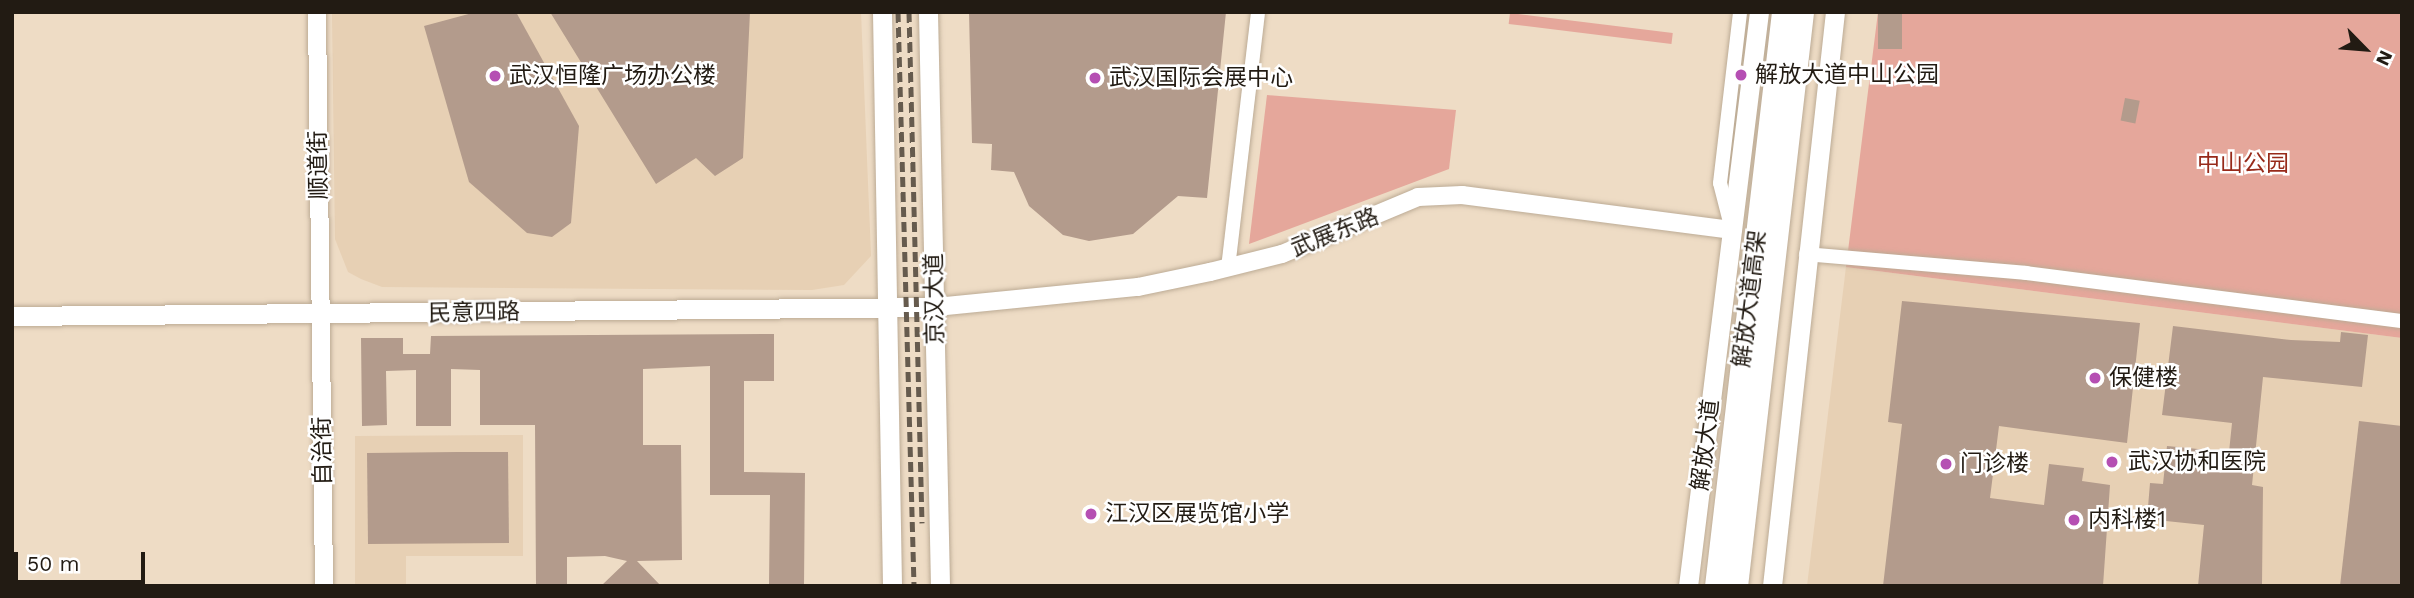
<!DOCTYPE html>
<html>
<head>
<meta charset="utf-8">
<style>
	body { margin:0 }
	#map { position:relative; width:2414px; height:598px; overflow:hidden; background:#eedcc5; font-family:"Work Sans","Noto Sans SC",sans-serif }
	div>[style] { position:absolute }
	[style*='--x'] { left:calc(var(--x)*1px); top:calc(var(--y)*1px); width:calc(var(--w)*1px); rotate:calc(var(--a)*1deg) }
	.built>* { inset:0; background:#e7d0b4 }
	.green>* { inset:0; background:#e5a79b; transform-origin:0 0 }
	.building>* { inset:0; background:#b39b8c; transform-origin:0 0 }
	.roads { filter:drop-shadow(0 0 2px #bcab95) drop-shadow(0 0 2px #bcab95) }
	.minor>* { height:14px; margin:-7px; padding:0 7px; transform-origin:7px; border-radius:7px; background:#fff }
	.tertiary>* { height:18px; margin:-9px; padding:0 9px; transform-origin:9px; border-radius:9px; background:#fff }
	.secondary>* { height:19px; margin:-9.5px; padding:0 9.5px; transform-origin:9.5px; border-radius:9.5px; background:#fff }
	.primary>* { height:23px; margin:-11.5px; padding:0 11.5px; transform-origin:11.5px; border-radius:11.5px; background:#fff }
	.rail>* { height:5px; margin-top:-2.5px; transform-origin:0; background:repeating-linear-gradient(90deg,#665b4e 0 10px,transparent 0 15px) }
	.dots>* { width:19px; height:19px; translate:-50% -50%; box-sizing:border-box; border:4px solid #fff; border-radius:50% }
	span { translate:-50% -50%; white-space:nowrap; text-align:center; line-height:1.15; -webkit-text-stroke:5px #fff; paint-order:stroke }
	.poi-label { font-size:23px; color:#221b13 }
	.left { translate:0 -50%; text-align:left }
	.park-label { font-size:23px; color:#972a1a }
	.street-label { font-size:23px; color:#221b13 }
	.frame { position:absolute; inset:0; border:14px solid #221b13; pointer-events:none }
	.north { position:absolute; left:2330px; top:14px; width:70px; height:70px; -webkit-text-stroke:5px #fff; paint-order:stroke; rotate:115deg; font-size:19px; font-weight:700; line-height:28px; text-align:center; color:#221b13 }
	.north::after { content:''; display:block; margin:auto; width:24px; height:32px; background:#221b13; clip-path:polygon(50% 0,100% 100%,50% 72%,0 100%) }
	.scale { position:absolute; left:14px; top:552px; width:131px; height:32px; box-sizing:border-box; border:4px solid #221b13; border-top:0; padding-left:9px; font-size:21px; line-height:24px; white-space:nowrap; color:#221b13; -webkit-text-stroke:5px #fff; paint-order:stroke }
</style>
</head>
<body>
<div id="map">
	<div class="built">
		<div style="clip-path:polygon(332px 12px,861px 12px,871px 256px,844px 285px,812px 290px,382px 287px,361px 279px,348px 272px,335px 239px)"></div>
		<div style="clip-path:polygon(1846px 267px,2402px 338px,2402px 586px,1807px 586px)"></div>
		<div style="clip-path:polygon(523px 435px,523px 556px,406px 556px,406px 586px,355px 586px,355px 436px)"></div>
	</div>
	<div class="green">
		<div style="clip-path:polygon(1878px 12px,2402px 12px,2402px 338px,1846px 267px)"></div>
		<div style="left:1510px;top:13px;width:164px;height:11px;rotate:7deg"></div>
		<div style="clip-path:polygon(1267px 95px,1456px 110px,1449px 169px,1249px 244px)"></div>
	</div>
	<div class="building">
		<div style="clip-path:polygon(476px 12px,516px 12px,579px 126px,571px 223px,552px 237px,527px 233px,469px 182px,424px 26px)"></div>
		<div style="clip-path:polygon(550px 12px,750px 12px,743px 158px,715px 176px,696px 158px,656px 184px)"></div>
		<div style="clip-path:polygon(969px 12px,1226px 12px,1207px 198px,1178px 196px,1133px 234px,1089px 241px,1063px 235px,1029px 206px,1014px 172px,991px 170px,992px 144px,972px 143px)"></div>
		<div style="left:1878px;top:12px;width:24px;height:37px"></div>
		<div style="left:2125px;top:98px;width:15px;height:23px;rotate:11deg"></div>
		<div style="clip-path:polygon(1902px 301px,2140px 323px,2127px 443px,1999px 426px,1990px 498px,2044px 505px,2049px 464px,2084px 468px,2082px 481px,2110px 485px,2103px 586px,1883px 586px,1902px 424px,1888px 422px)"></div>
		<div style="clip-path:polygon(2173px 326px,2291px 340px,2340px 342px,2341px 332px,2368px 335px,2362px 387px,2263px 377px,2252px 485px,2263px 487px,2262px 586px,2198px 586px,2204px 525px,2147px 519px,2150px 483px,2163px 484px,2167px 446px,2229px 452px,2232px 423px,2162px 415px)"></div>
		<div style="clip-path:polygon(774px 334px,774px 381px,744px 381px,744px 472px,805px 473px,804px 586px,769px 586px,770px 495px,710px 495px,710px 366px,643px 369px,643px 445px,681px 445px,682px 560px,637px 561px,661px 586px,601px 586px,627px 561px,605px 556px,567px 557px,567px 586px,536px 586px,535px 425px,480px 425px,480px 370px,451px 369px,451px 426px,416px 426px,416px 370px,386px 371px,387px 425px,362px 426px,361px 338px,403px 338px,403px 354px,430px 354px,431px 336px)"></div>
		<div style="clip-path:polygon(2359px 421px,2402px 426px,2402px 586px,2340px 586px)"></div>
		<div style="clip-path:polygon(457px 452px,508px 452px,509px 543px,368px 544px,367px 453px)"></div>
	</div>
	<div class="roads">
		<div class="minor">
			<div style="--x:1730;--y:222;--w:40;--a:-104.4"></div>
			<div style="--x:1720;--y:183;--w:172;--a:-83.3"></div>
			<div style="--x:1806;--y:254;--w:221;--a:4.9"></div>
			<div style="--x:2026;--y:273;--w:379;--a:7.3"></div>
			<div style="--x:1228;--y:268;--w:258;--a:-83.3"></div>
		</div>
		<div class="tertiary">
			<div style="--x:317;--y:12;--w:574;--a:89.3"></div>
			<div style="--x:936;--y:307;--w:203;--a:-5.7"></div>
			<div style="--x:1138;--y:287;--w:74;--a:-11.8"></div>
			<div style="--x:1210;--y:272;--w:74;--a:-14"></div>
			<div style="--x:1282;--y:254;--w:147;--a:-22.7"></div>
			<div style="--x:1418;--y:197;--w:44;--a:-2.6"></div>
			<div style="--x:1462;--y:195;--w:273;--a:7.4"></div>
		</div>
		<div class="secondary">
			<div style="--x:882;--y:12;--w:574;--a:89"></div>
			<div style="--x:928;--y:12;--w:574;--a:88.8"></div>
			<div style="--x:12;--y:316;--w:924;--a:-0.56"></div>
			<div style="--x:1688;--y:586;--w:578;--a:-82.95"></div>
			<div style="--x:1772;--y:586;--w:577;--a:-83.74"></div>
		</div>
		<div class="primary">
			<div style="--x:1716;--y:586;--w:578;--a:-83.34"></div>
			<div style="--x:1736;--y:586;--w:578;--a:-83.44"></div>
		</div>
	</div>
	<div class="rail">
		<div style="--x:898;--y:12;--w:574;--a:88.4"></div>
		<div style="--x:909;--y:12;--w:511;--a:88.54"></div>
	</div>
	<div class="dots">
		<div style="left:1741px;top:75px;background:#b54fb3"></div>
		<div style="left:495px;top:76px;background:#b54fb3"></div>
		<div style="left:1095px;top:78px;background:#b54fb3"></div>
		<div style="left:2095px;top:378px;background:#b54fb3"></div>
		<div style="left:2112px;top:462px;background:#b54fb3"></div>
		<div style="left:1946px;top:464px;background:#b54fb3"></div>
		<div style="left:1091px;top:514px;background:#b54fb3"></div>
		<div style="left:2074px;top:520px;background:#b54fb3"></div>
	</div>
	<div class="poi-label">
		<span class="left" style="left:1755px;top:75px">解放大道中山公园</span>
		<span class="left" style="left:509px;top:76px">武汉恒隆广场办公楼</span>
		<span class="left" style="left:1109px;top:78px">武汉国际会展中心</span>
		<span class="left" style="left:2109px;top:378px">保健楼</span>
		<span class="left" style="left:2128px;top:462px">武汉协和医院</span>
		<span class="left" style="left:1960px;top:464px">门诊楼</span>
		<span class="left" style="left:1105px;top:514px">江汉区展览馆小学</span>
		<span class="left" style="left:2088px;top:520px">内科楼1</span>
	</div>
	<div class="park-label">
		<span style="left:2243px;top:164px">中山公园</span>
	</div>
	<div class="street-label">
		<span style="left:319px;top:165px;rotate:-91deg">顺道街</span>
		<span style="left:1335px;top:233px;rotate:-22deg">武展东路</span>
		<span style="left:935px;top:299px;rotate:-91deg">京汉大道</span>
		<span style="left:1750px;top:299px;rotate:-83deg">解放大道高架</span>
		<span style="left:474px;top:313px;rotate:-1deg">民意四路</span>
		<span style="left:1706px;top:445px;rotate:-83deg">解放大道</span>
		<span style="left:323px;top:451px;rotate:-91deg">自治街</span>
	</div>
	<div class="frame"></div>
	<div class="north">N</div>
	<div class="scale">50 m</div>
</div>
</body>
</html>
